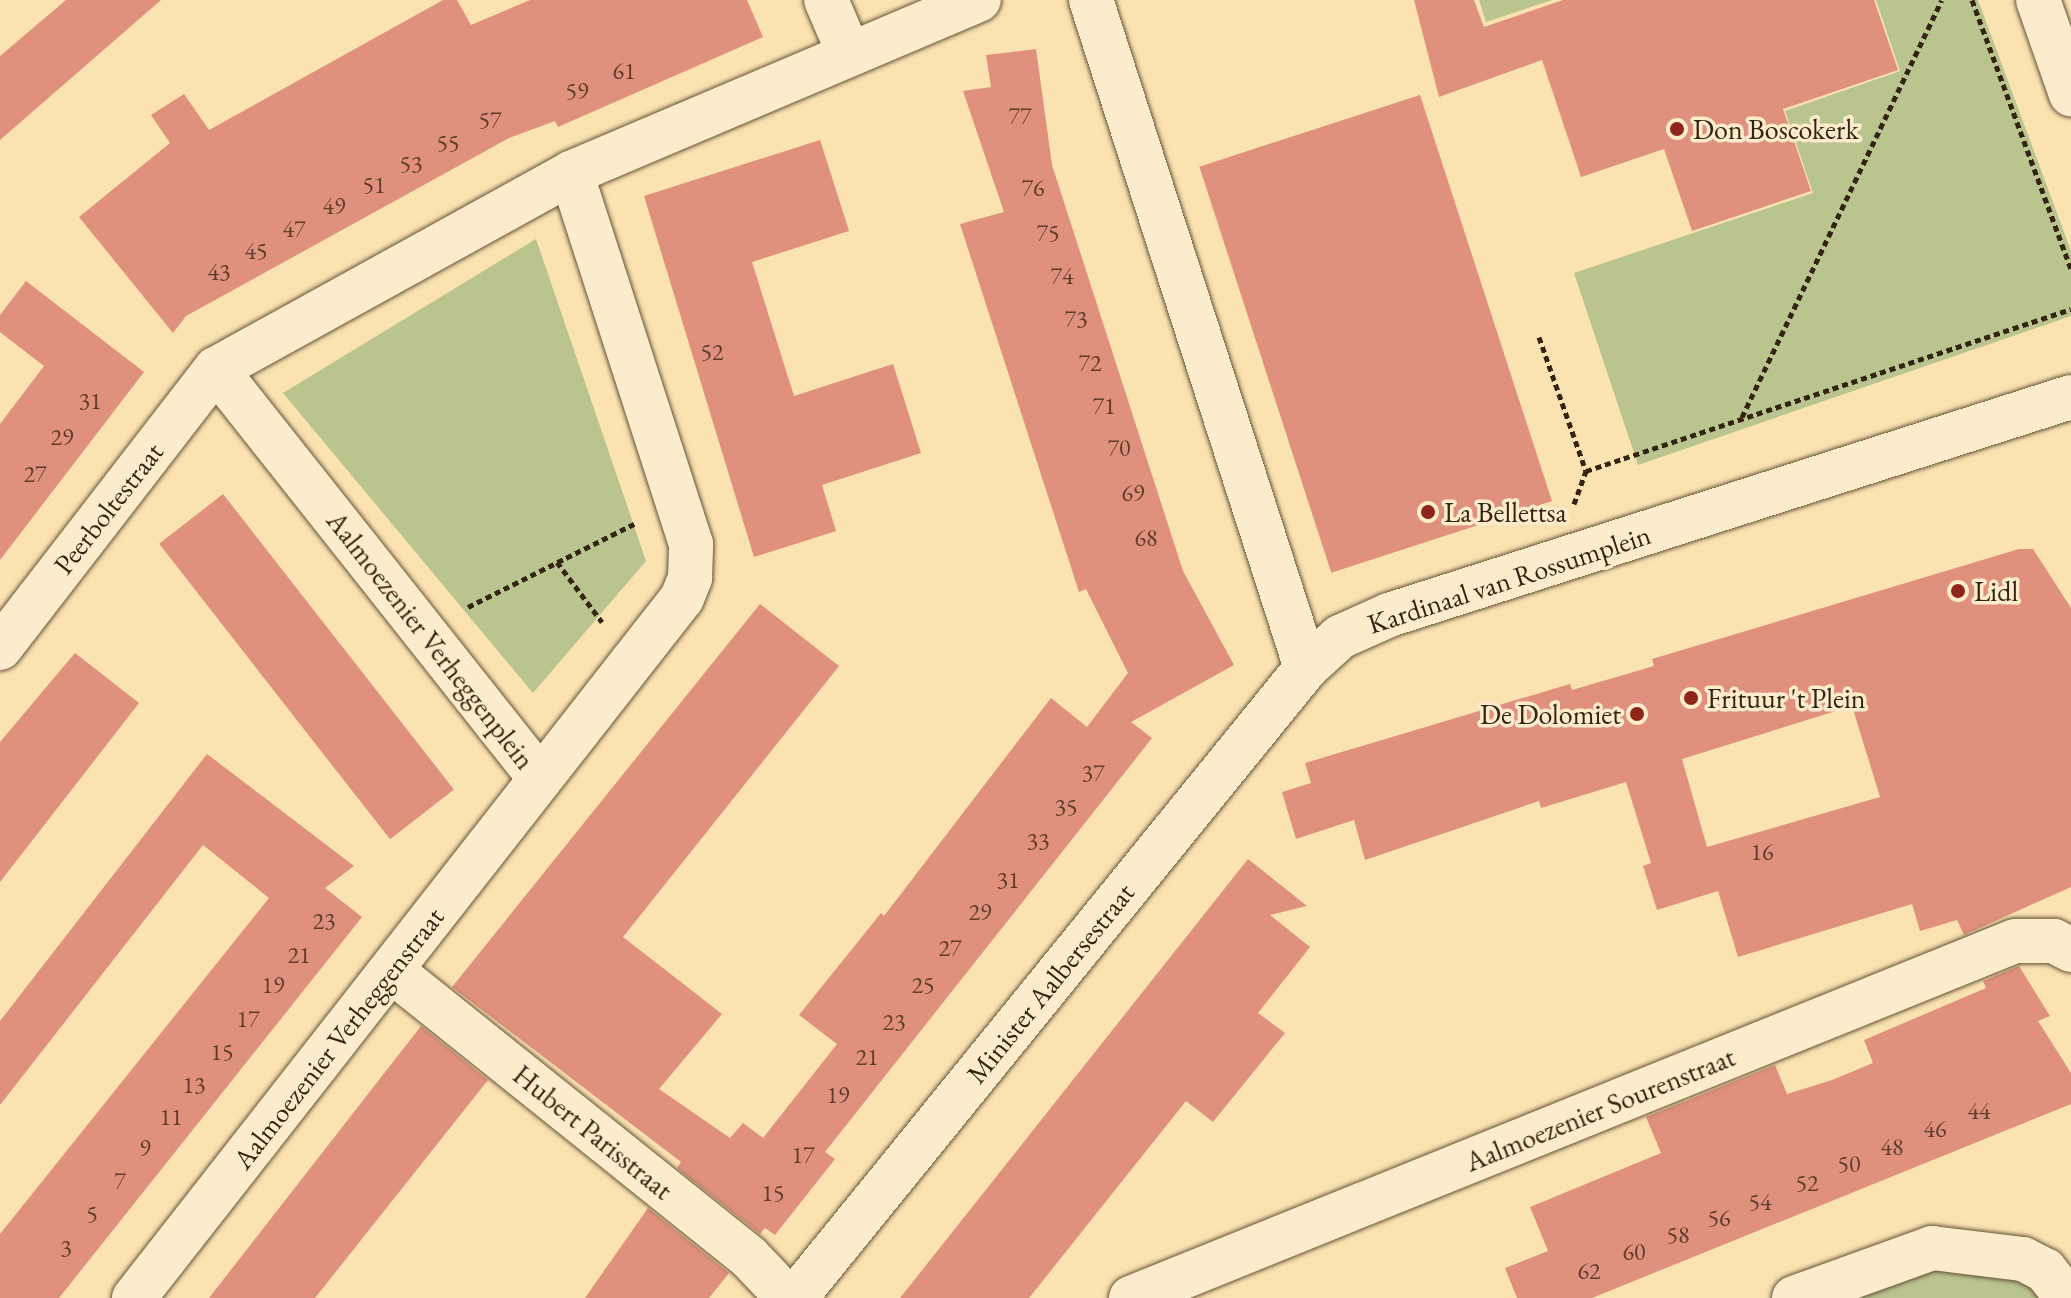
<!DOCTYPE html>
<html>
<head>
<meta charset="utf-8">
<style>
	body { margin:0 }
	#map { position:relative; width:2071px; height:1298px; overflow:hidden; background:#fae2b1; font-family:"EB Garamond",serif }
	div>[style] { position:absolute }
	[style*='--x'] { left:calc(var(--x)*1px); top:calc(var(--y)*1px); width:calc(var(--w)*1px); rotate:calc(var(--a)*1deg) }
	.green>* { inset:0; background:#bac48f }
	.building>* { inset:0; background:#df917d; transform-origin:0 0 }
	.path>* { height:5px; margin-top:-2.5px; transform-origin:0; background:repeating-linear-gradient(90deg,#352311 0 6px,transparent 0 10px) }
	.roads { filter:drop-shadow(0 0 2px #665339) drop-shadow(0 0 2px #665339) }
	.street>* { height:44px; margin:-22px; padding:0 22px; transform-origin:22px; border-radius:22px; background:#fceccc }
	.dots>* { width:22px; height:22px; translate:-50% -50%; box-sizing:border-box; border:4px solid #fceccc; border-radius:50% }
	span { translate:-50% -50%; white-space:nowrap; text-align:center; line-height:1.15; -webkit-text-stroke:7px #fceccc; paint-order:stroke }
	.number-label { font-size:24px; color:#603e2c }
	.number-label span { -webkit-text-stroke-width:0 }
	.poi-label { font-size:28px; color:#352311 }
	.left { translate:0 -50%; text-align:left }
	.right { translate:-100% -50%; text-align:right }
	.street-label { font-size:28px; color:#352311 }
</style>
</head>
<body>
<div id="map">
	<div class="green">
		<div style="clip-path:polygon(1479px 0,1552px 0,1486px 22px)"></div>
		<div style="clip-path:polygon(1876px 0,1978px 0,2071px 251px,2071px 316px,1638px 465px,1574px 273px,1813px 193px,1785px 111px,1900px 71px)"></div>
		<div style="clip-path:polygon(536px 239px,646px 561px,533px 693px,283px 393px)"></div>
		<div style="clip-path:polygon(1927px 1270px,2019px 1276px,2043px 1298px,1846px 1298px)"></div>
	</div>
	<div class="building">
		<div style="clip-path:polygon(66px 0,161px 0,0 140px,0 56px)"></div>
		<div style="clip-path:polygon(443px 0,457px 0,471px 25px,530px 0,747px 0,763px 37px,558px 127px,555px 121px,509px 138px,186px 316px,173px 333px,79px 217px,170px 143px,151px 115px,184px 94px,209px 130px)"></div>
		<div style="clip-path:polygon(1414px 0,1474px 0,1484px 27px,1563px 0,1874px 0,1898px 70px,1783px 109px,1811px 191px,1692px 231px,1664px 149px,1581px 177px,1542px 60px,1439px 97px)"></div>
		<div style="clip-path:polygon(1036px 49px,1052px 165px,1183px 571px,1234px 665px,1131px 722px,1152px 738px,825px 1152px,835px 1159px,775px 1235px,765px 1228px,760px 1234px,677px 1168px,681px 1162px,452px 987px,760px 604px,839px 666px,623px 937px,722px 1014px,659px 1089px,730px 1138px,743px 1123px,763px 1138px,837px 1044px,799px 1015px,881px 913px,884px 916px,1051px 698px,1087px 727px,1128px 673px,1086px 589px,1079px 592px,960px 224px,1004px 212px,963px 91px,991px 87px,986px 55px)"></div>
		<div style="left:1420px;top:95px;width:427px;height:232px;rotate:72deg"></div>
		<div style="clip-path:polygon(820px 140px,849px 231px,752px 262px,794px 396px,893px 364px,921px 453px,822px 485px,836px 531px,754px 557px,644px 196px)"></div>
		<div style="clip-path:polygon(26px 281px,144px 372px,0 560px,0 424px,44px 366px,0 332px,0 315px)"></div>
		<div style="left:223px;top:494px;width:375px;height:81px;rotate:52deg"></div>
		<div style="clip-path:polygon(evenodd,2019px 549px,2033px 549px,2071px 608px,2071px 887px,1964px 935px,1957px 920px,1920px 931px,1912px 904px,1738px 957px,1718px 891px,1657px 910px,1643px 866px,1651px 863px,1626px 782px,1541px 808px,1539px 801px,1365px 860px,1354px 820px,1296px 839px,1282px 792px,1311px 783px,1305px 763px,1570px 684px,1572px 690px,1654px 666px,1652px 659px,2019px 549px,1852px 706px,1880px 797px,1707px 847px,1682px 759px,1852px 706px)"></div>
		<div style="clip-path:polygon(75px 653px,139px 703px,0 882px,0 742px)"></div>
		<div style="clip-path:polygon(207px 754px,354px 866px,325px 888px,362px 917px,59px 1298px,0 1298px,0 1234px,269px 898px,203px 845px,0 1105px,0 1021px)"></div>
		<div style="clip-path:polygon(1248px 859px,1307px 906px,1270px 915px,1310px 947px,1258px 1013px,1285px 1033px,1213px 1122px,1186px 1101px,1029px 1298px,900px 1298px)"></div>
		<div style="clip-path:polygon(2019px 966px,2050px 1016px,2038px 1021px,2071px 1073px,2071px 1104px,1592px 1298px,1517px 1298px,1505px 1268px,1548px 1251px,1530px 1207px,1661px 1153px,1646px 1117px,1775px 1065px,1787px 1094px,1832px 1080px,1873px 1063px,1864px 1040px,1986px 988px,1983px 981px)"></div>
		<div style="clip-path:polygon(421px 1026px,488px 1080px,315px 1298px,209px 1298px)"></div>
		<div style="clip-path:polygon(648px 1208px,729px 1273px,709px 1298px,585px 1298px)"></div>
	</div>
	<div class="path">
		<div style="--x:1972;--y:0;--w:287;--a:69.8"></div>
		<div style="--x:1539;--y:337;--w:142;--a:70.7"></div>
		<div style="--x:1742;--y:417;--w:462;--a:-64.4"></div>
		<div style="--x:1574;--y:504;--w:35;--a:-70"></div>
		<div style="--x:1586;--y:471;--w:511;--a:-18.47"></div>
		<div style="--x:557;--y:562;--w:75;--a:53.1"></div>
		<div style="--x:468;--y:607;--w:186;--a:-26.6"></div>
	</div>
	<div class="roads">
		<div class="street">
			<div style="--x:826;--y:0;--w:56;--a:66.7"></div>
			<div style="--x:1091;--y:0;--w:702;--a:72.16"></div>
			<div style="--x:2038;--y:0;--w:100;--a:70.7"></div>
			<div style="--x:0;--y:648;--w:353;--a:-52.3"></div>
			<div style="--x:539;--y:777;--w:520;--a:-128.37"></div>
			<div style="--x:216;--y:369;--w:406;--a:-28.9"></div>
			<div style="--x:571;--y:173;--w:443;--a:-23"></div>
			<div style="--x:392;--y:971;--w:457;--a:38.7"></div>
			<div style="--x:749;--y:1257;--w:57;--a:46.4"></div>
			<div style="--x:134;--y:1298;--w:889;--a:-51.94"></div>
			<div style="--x:682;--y:598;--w:22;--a:-68"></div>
			<div style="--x:690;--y:578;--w:34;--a:-88"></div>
			<div style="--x:691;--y:544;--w:390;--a:-107.9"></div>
			<div style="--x:795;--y:1298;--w:811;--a:-50.95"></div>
			<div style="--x:1306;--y:668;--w:46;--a:-42.4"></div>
			<div style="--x:1340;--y:637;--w:54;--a:-24.2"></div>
			<div style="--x:1389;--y:615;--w:716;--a:-17.73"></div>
			<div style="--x:1131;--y:1298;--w:953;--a:-21.99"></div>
			<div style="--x:2015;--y:941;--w:39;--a:0"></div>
			<div style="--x:2054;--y:941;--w:19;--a:28"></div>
			<div style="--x:1794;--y:1298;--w:147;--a:-19.9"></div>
			<div style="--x:1932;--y:1248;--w:92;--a:6.9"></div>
			<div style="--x:2023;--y:1259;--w:25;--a:27"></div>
			<div style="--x:2045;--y:1270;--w:36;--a:52"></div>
		</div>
	</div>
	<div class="dots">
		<div style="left:1677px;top:129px;background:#8f2418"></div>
		<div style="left:1428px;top:512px;background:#8f2418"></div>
		<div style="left:1958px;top:591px;background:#8f2418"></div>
		<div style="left:1691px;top:698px;background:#8f2418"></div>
		<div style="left:1637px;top:714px;background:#8f2418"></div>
	</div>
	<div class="number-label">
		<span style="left:624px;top:71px">61</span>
		<span style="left:577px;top:91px">59</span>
		<span style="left:1020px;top:116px">77</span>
		<span style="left:490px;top:120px">57</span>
		<span style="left:448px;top:143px">55</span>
		<span style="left:411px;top:164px">53</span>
		<span style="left:374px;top:185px">51</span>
		<span style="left:1033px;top:188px">76</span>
		<span style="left:334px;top:206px">49</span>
		<span style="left:294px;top:229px">47</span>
		<span style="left:1048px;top:233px">75</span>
		<span style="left:256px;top:251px">45</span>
		<span style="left:219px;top:272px">43</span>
		<span style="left:1062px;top:276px">74</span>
		<span style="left:1076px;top:319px">73</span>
		<span style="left:712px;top:352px">52</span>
		<span style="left:1090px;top:363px">72</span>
		<span style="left:90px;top:401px">31</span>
		<span style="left:1104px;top:406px">71</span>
		<span style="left:62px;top:437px">29</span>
		<span style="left:1119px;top:448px">70</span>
		<span style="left:35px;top:474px">27</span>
		<span style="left:1133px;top:493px">69</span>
		<span style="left:1146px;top:538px">68</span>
		<span style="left:1093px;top:773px">37</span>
		<span style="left:1066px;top:807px">35</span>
		<span style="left:1038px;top:841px">33</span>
		<span style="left:1762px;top:852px">16</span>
		<span style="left:1008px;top:880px">31</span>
		<span style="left:980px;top:912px">29</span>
		<span style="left:324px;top:921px">23</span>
		<span style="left:950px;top:948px">27</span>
		<span style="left:299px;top:955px">21</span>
		<span style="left:273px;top:985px">19</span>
		<span style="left:923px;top:985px">25</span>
		<span style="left:248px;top:1019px">17</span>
		<span style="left:894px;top:1022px">23</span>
		<span style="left:222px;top:1052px">15</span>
		<span style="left:867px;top:1057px">21</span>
		<span style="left:194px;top:1085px">13</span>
		<span style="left:838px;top:1095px">19</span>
		<span style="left:1979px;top:1111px">44</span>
		<span style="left:171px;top:1117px">11</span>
		<span style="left:1935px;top:1129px">46</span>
		<span style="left:1892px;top:1147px">48</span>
		<span style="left:145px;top:1148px">9</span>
		<span style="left:803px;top:1155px">17</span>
		<span style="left:1849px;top:1164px">50</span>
		<span style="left:120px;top:1181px">7</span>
		<span style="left:1807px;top:1183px">52</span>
		<span style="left:773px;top:1193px">15</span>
		<span style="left:1760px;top:1202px">54</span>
		<span style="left:92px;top:1214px">5</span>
		<span style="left:1719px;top:1218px">56</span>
		<span style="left:1678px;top:1235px">58</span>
		<span style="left:66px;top:1248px">3</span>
		<span style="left:1634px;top:1252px">60</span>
		<span style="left:1589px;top:1271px">62</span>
	</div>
	<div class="poi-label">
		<span class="left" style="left:1693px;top:129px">Don Boscokerk</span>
		<span class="left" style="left:1444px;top:512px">La Bellettsa</span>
		<span class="left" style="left:1974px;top:591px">Lidl</span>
		<span class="left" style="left:1707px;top:698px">Frituur 't Plein</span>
		<span class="right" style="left:1621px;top:714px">De Dolomiet</span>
	</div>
	<div class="street-label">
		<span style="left:108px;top:508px;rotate:-52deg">Peerboltestraat</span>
		<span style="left:1509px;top:579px;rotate:-18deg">Kardinaal van Rossumplein</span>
		<span style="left:431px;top:640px;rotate:52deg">Aalmoezenier Verheggenplein</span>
		<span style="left:1050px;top:983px;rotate:-51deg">Minister Aalbersestraat</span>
		<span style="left:338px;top:1038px;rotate:-52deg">Aalmoezenier Verheggenstraat</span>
		<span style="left:1600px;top:1109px;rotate:-22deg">Aalmoezenier Sourenstraat</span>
		<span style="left:593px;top:1132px;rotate:39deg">Hubert Parisstraat</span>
	</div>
</div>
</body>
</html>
